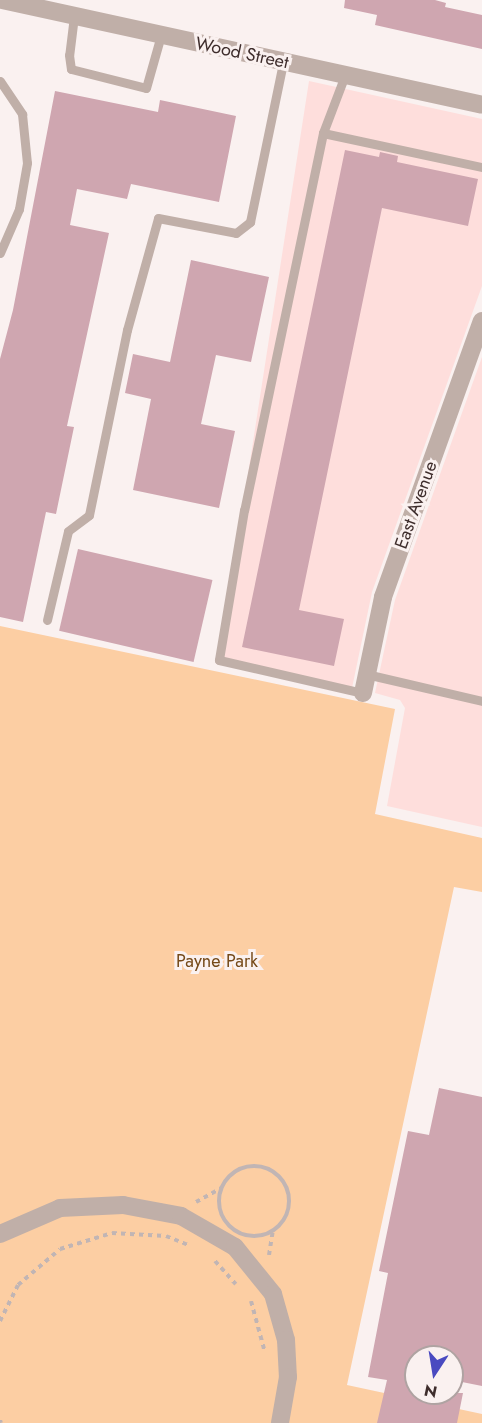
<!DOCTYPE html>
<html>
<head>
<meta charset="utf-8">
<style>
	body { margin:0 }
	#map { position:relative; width:482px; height:1423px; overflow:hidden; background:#faf1f0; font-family:Jost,sans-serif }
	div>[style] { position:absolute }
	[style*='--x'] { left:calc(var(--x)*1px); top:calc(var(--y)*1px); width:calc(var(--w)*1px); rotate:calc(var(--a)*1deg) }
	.built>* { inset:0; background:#fededc }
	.green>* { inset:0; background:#fccea3 }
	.building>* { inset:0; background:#cfa6b0; transform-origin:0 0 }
	.path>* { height:4px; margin-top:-2px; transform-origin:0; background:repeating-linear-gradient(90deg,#c1b5b4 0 4.5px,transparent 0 9px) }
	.path>.ring { margin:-2px; padding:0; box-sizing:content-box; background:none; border:4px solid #c1b5b4; border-radius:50% }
	.lane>* { height:9px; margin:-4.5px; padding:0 4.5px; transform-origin:4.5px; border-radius:4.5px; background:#c0afa8 }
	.street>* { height:18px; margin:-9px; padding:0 9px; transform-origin:9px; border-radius:9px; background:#c0afa8 }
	span { translate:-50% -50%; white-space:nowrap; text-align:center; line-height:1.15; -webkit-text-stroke:6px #faf1f0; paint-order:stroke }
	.street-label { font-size:18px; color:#3e2d2c }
	.park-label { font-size:18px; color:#754918 }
	.north { position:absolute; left:404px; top:1345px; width:60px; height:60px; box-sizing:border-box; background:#faf1f0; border:2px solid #afa3a2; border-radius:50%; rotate:192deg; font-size:16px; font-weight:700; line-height:24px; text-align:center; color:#3e2d2c }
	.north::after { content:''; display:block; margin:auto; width:21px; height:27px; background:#4a4ac0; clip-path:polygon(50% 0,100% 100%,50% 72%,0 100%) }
</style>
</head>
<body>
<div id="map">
	<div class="built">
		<div style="clip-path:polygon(309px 81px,482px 119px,482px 286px,372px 592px,352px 688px,219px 661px)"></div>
		<div style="clip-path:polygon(482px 357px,482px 827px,387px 806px,405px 708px,400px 700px,375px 693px,395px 600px)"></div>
	</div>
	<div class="green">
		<div style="clip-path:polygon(0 626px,395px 709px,375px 814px,482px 838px,482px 892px,454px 887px,347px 1385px,482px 1414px,482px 1423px,0 1423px)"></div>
	</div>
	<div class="building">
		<div style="clip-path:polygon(345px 0,435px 0,446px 3px,445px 7px,482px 15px,482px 49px,375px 25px,377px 15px,344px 8px)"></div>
		<div style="clip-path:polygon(55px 91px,158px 112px,160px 100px,236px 116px,219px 202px,131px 184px,127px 199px,77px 189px,70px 225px,109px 233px,67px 426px,74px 427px,56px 514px,46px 512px,23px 622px,0 617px,0 359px,13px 310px)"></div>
		<div style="clip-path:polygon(345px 150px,379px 157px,380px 152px,398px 156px,397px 162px,478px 179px,468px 226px,382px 208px,299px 610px,344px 619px,334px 666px,242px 647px)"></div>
		<div style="clip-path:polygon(191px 260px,269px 277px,251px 362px,216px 355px,201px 424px,235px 431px,219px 508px,133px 490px,151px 399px,125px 393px,133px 354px,170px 362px)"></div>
		<div style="left:78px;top:549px;width:138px;height:84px;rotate:13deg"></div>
		<div style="clip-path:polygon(439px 1088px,482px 1097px,482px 1386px,452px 1380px,452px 1357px,416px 1357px,416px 1393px,463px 1393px,457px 1423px,377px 1423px,387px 1380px,368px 1377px,388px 1273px,379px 1271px,408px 1131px,429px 1135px)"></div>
	</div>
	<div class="path">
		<div class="ring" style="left:219px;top:1166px;width:66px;height:66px"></div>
		<div style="--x:196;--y:1202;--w:29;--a:-29"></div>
		<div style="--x:269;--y:1255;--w:25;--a:-81"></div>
		<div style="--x:215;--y:1261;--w:31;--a:48"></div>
		<div style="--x:251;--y:1301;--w:50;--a:74.8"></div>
		<div style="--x:0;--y:1321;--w:40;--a:-63.4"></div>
		<div style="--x:18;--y:1285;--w:55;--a:-40.6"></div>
		<div style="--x:60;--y:1249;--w:54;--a:-17.1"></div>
		<div style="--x:112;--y:1233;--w:54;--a:3.2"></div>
		<div style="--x:166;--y:1236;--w:24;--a:22"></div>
		<div style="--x:0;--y:1420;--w:3;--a:72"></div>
	</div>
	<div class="lane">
		<div style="--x:74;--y:16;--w:39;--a:97"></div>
		<div style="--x:69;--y:55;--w:14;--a:82"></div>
		<div style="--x:71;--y:69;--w:77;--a:14.2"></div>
		<div style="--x:146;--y:88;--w:55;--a:-74.2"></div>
		<div style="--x:345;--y:75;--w:62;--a:110.8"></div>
		<div style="--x:323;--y:133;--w:163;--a:12.1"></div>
		<div style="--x:0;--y:81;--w:40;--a:56"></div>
		<div style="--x:22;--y:114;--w:49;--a:84.2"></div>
		<div style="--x:27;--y:163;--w:47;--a:99.9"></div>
		<div style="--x:19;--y:209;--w:48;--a:113.4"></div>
		<div style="--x:323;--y:133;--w:385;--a:101.8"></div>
		<div style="--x:244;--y:510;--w:152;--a:99.5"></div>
		<div style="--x:219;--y:660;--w:148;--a:12.9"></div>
		<div style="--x:47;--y:620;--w:91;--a:-76.7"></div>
		<div style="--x:68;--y:531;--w:26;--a:-37"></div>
		<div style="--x:89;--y:515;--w:189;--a:-78.4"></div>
		<div style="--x:127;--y:330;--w:116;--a:-74.5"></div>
		<div style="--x:158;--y:218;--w:79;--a:10.9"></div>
		<div style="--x:236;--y:233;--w:18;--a:-38"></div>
		<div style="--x:250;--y:222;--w:163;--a:-78.3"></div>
		<div style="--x:366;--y:674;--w:119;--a:13.1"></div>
	</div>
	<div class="street">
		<div style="--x:2;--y:0;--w:491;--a:12.3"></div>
		<div style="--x:363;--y:693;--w:98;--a:-78.2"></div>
		<div style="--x:383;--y:597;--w:293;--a:-70.3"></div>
		<div style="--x:0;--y:1234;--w:65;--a:-23.4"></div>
		<div style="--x:60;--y:1208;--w:63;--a:-2.7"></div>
		<div style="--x:123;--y:1205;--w:59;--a:10.7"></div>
		<div style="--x:181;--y:1216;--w:62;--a:29.9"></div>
		<div style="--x:235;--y:1247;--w:60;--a:51"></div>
		<div style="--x:273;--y:1294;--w:48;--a:74.2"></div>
		<div style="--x:286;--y:1340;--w:37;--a:87"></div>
		<div style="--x:288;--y:1377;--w:47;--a:99.9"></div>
	</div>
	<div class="street-label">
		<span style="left:242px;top:53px;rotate:12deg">Wood Street</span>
		<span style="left:416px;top:505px;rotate:-70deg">East Avenue</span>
	</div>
	<div class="park-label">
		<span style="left:217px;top:961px">Payne Park</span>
	</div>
	<div class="north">N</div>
</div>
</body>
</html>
